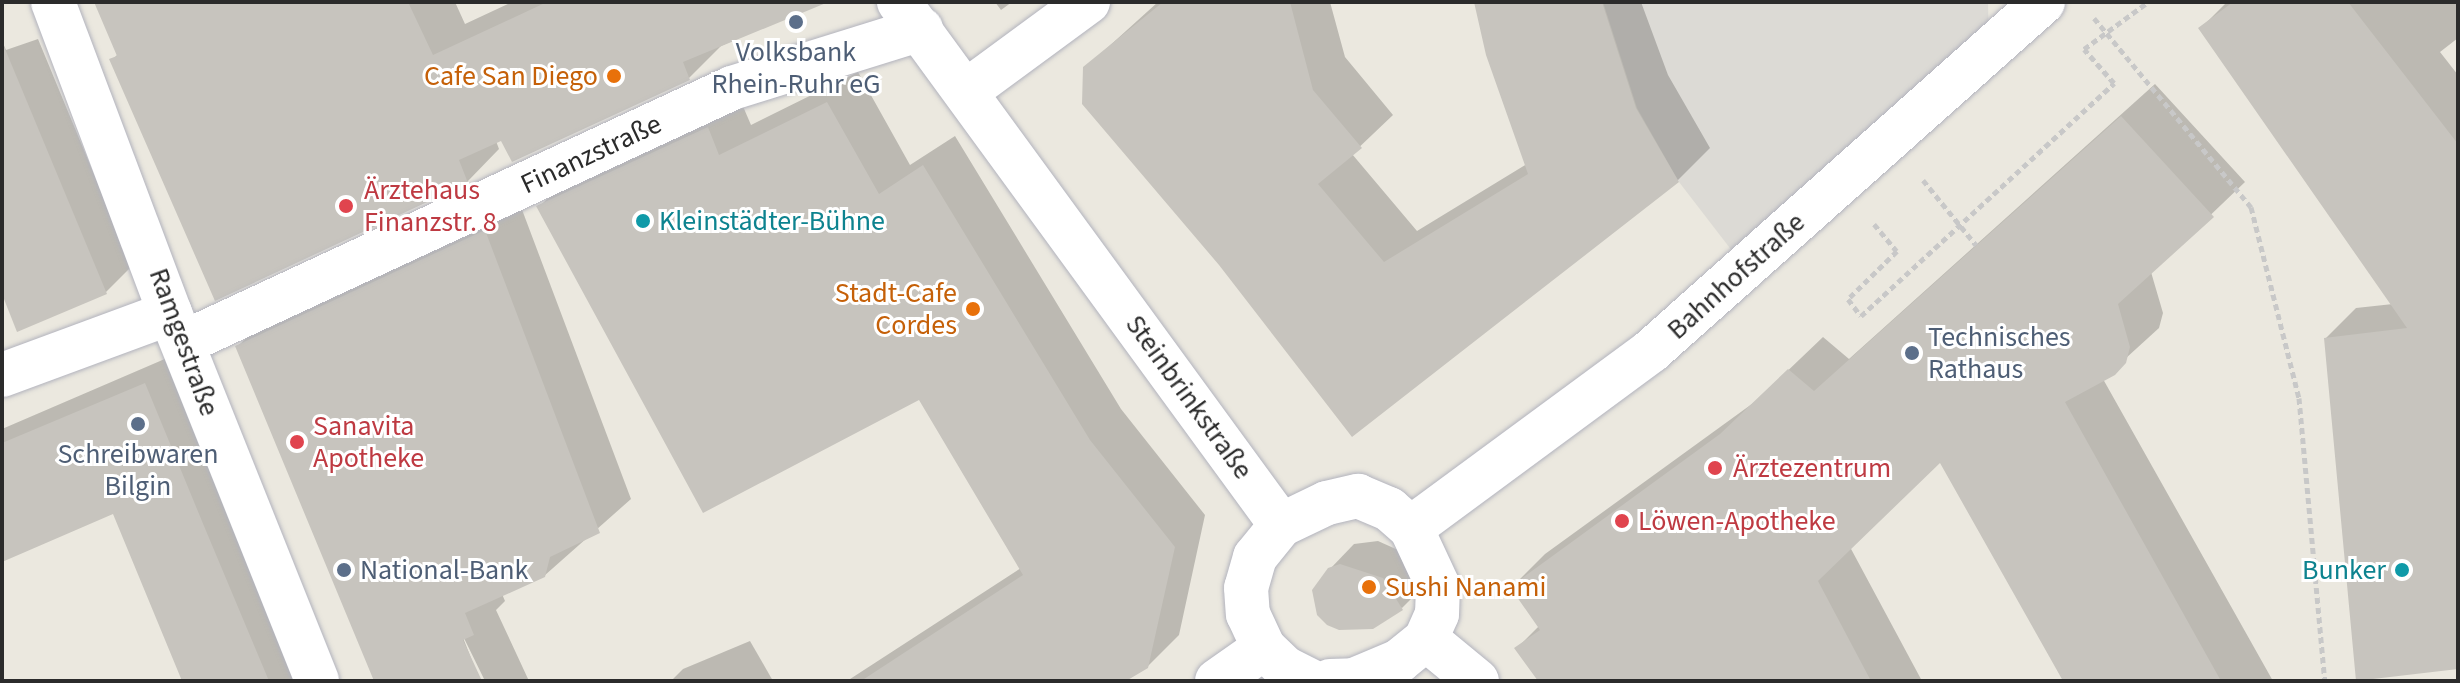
<!DOCTYPE html>
<html>
<head>
<meta charset="utf-8">
<style>
	body { margin:0 }
	#map { position:relative; width:2460px; height:683px; overflow:hidden; background:#ebe8df; font-family:"Source Sans 3",sans-serif }
	div>[style] { position:absolute }
	[style*='--x'] { left:calc(var(--x)*1px); top:calc(var(--y)*1px); width:calc(var(--w)*1px); rotate:calc(var(--a)*1deg) }
	.plaza>* { inset:0; background:#dcdad5 }
	.shadow>* { inset:0; background:#0003 }
	.building>* { inset:0; background:#c7c4be }
	.path>* { height:5px; margin-top:-2.5px; transform-origin:0; background:repeating-linear-gradient(90deg,#c8c8c8 0 6px,transparent 0 10px) }
	.roads { filter:drop-shadow(0 0 2px #b2b3bd) drop-shadow(0 0 2px #b2b3bd) }
	.pedestrian>* { height:44px; margin:-22px; padding:0 22px; transform-origin:22px; border-radius:22px; background:#fff }
	.minor>* { height:44px; margin:-22px; padding:0 22px; transform-origin:22px; border-radius:22px; background:#fff }
	.dots>* { width:22px; height:22px; translate:-50% -50%; box-sizing:border-box; border:4px solid #fff; border-radius:50% }
	span { translate:-50% -50%; white-space:nowrap; text-align:center; line-height:1.15; -webkit-text-stroke:6px #fff; paint-order:stroke }
	.service-label { font-size:28px; color:#4e5e75 }
	.left { translate:0 -50%; text-align:left }
	.food-label { font-size:28px; color:#c56008 }
	.right { translate:-100% -50%; text-align:right }
	.street-label { font-size:28px; color:#2b2b2b }
	.health-label { font-size:28px; color:#be3a42 }
	.culture-label { font-size:28px; color:#0d838f }
	.frame { position:absolute; inset:0; border:4px solid #2b2b2b; pointer-events:none }
</style>
</head>
<body>
<div id="map">
	<div class="plaza">
		<div style="clip-path:polygon(1603px 2px,1988px 2px,1989px 50px,1746px 269px,1679px 182px,1637px 108px)"></div>
	</div>
	<div class="shadow">
		<div style="clip-path:polygon(96px 2px,455px 2px,465px 24px,512px 2px,795px 2px,769px 24px,721px 46px,689px 78px,496px 141px,499px 149px,467px 182px,112px 60px,118px 54px)"></div>
		<div style="clip-path:polygon(995px 2px,1012px 2px,1001px 10px)"></div>
		<div style="clip-path:polygon(1158px 2px,1330px 2px,1345px 57px,1393px 115px,1352px 154px,1417px 231px,1527px 164px,1476px 2px,1641px 2px,1668px 75px,1710px 148px,1678px 180px,1352px 435px,1085px 68px)"></div>
		<div style="clip-path:polygon(2227px 2px,2458px 2px,2458px 38px,2440px 52px,2458px 75px,2458px 667px,2326px 338px,2356px 308px,2393px 304px,2201px 28px)"></div>
		<div style="clip-path:polygon(38px 39px,132px 266px,106px 292px,18px 329px,2px 289px,2px 41px,6px 50px)"></div>
		<div style="clip-path:polygon(858px 72px,910px 165px,955px 136px,1121px 409px,1205px 515px,1179px 635px,1147px 667px,1122px 681px,847px 681px,1021px 568px,920px 398px,539px 207px,570px 176px,739px 97px,751px 125px)"></div>
		<div style="clip-path:polygon(2155px 84px,2245px 182px,2151px 272px,2163px 313px,2159px 328px,2103px 379px,2273px 681px,2065px 681px,1940px 460px,1850px 547px,1922px 681px,1539px 681px,1517px 648px,1539px 626px,1512px 587px,1545px 554px,1756px 401px,1823px 337px,1849px 359px)"></div>
		<div style="clip-path:polygon(518px 199px,631px 499px,544px 576px,502px 594px,505px 601px,496px 610px,529px 681px,485px 681px,460px 630px,480px 681px,376px 681px,237px 347px,270px 315px)"></div>
		<div style="clip-path:polygon(174px 355px,311px 681px,184px 681px,114px 512px,2px 560px,2px 429px)"></div>
		<div style="clip-path:polygon(1378px 541px,1407px 554px,1426px 584px,1402px 608px,1329px 570px,1354px 544px)"></div>
		<div style="clip-path:polygon(750px 641px,773px 681px,671px 681px,683px 669px)"></div>
	</div>
	<div class="building">
		<div style="clip-path:polygon(94px 2px,408px 2px,433px 55px,547px 2px,826px 3px,683px 62px,690px 80px,512px 162px,501px 141px,459px 160px,468px 183px,215px 301px,109px 59px,117px 56px)"></div>
		<div style="clip-path:polygon(1163px 2px,1290px 2px,1313px 90px,1362px 148px,1318px 184px,1384px 262px,1528px 174px,1486px 55px,1474px 2px,1602px 2px,1636px 108px,1679px 182px,1352px 437px,1219px 265px,1082px 104px,1083px 67px)"></div>
		<div style="clip-path:polygon(2233px 2px,2348px 2px,2458px 144px,2458px 669px,2356px 681px,2324px 338px,2407px 328px,2198px 28px)"></div>
		<div style="clip-path:polygon(3px 44px,107px 294px,17px 332px,2px 294px)"></div>
		<div style="clip-path:polygon(827px 102px,879px 194px,923px 165px,1090px 440px,1175px 547px,1148px 668px,1126px 681px,861px 681px,1023px 575px,919px 400px,703px 513px,536px 206px,708px 127px,719px 155px)"></div>
		<div style="clip-path:polygon(2121px 116px,2214px 217px,2118px 304px,2130px 347px,2126px 363px,2115px 375px,2065px 402px,2221px 681px,2063px 681px,1940px 463px,1818px 581px,1871px 681px,1538px 681px,1514px 648px,1540px 630px,1510px 587px,1720px 434px,1788px 369px,1814px 391px)"></div>
		<div style="clip-path:polygon(485px 230px,600px 533px,550px 557px,545px 577px,465px 613px,474px 635px,463px 640px,482px 681px,374px 681px,235px 346px)"></div>
		<div style="clip-path:polygon(145px 383px,204px 526px,269px 681px,182px 681px,113px 514px,2px 562px,2px 443px)"></div>
		<div style="clip-path:polygon(1340px 564px,1383px 578px,1403px 610px,1373px 629px,1339px 630px,1327px 625px,1317px 615px,1312px 590px,1328px 568px)"></div>
	</div>
	<div class="path">
		<div style="--x:2094;--y:18;--w:246;--a:50.3"></div>
		<div style="--x:2251;--y:207;--w:197;--a:75.9"></div>
		<div style="--x:2299;--y:398;--w:284;--a:84.8"></div>
		<div style="--x:1923;--y:180;--w:84;--a:50.8"></div>
		<div style="--x:1874;--y:224;--w:35;--a:50"></div>
		<div style="--x:1897;--y:251;--w:69;--a:135.6"></div>
		<div style="--x:1848;--y:299;--w:21;--a:53"></div>
		<div style="--x:1861;--y:316;--w:344;--a:-42.6"></div>
		<div style="--x:2114;--y:83;--w:45;--a:-131.4"></div>
		<div style="--x:2084;--y:49;--w:79;--a:-36.3"></div>
	</div>
	<div class="roads">
		<div class="pedestrian">
			<div style="--x:899;--y:2;--w:648;--a:53.86"></div>
			<div style="--x:1281;--y:525;--w:51;--a:-25.6"></div>
			<div style="--x:1327;--y:503;--w:32;--a:-13"></div>
			<div style="--x:1358;--y:496;--w:34;--a:23"></div>
			<div style="--x:1389;--y:509;--w:29;--a:41"></div>
			<div style="--x:1411;--y:528;--w:64;--a:65"></div>
			<div style="--x:1438;--y:586;--w:28;--a:92"></div>
			<div style="--x:1437;--y:614;--w:27;--a:114"></div>
			<div style="--x:1426;--y:639;--w:66;--a:39.5"></div>
			<div style="--x:968;--y:90;--w:149;--a:-36.3"></div>
			<div style="--x:183;--y:343;--w:605;--a:-24.91"></div>
			<div style="--x:732;--y:88;--w:198;--a:-17.3"></div>
			<div style="--x:1281;--y:525;--w:41;--a:129.1"></div>
			<div style="--x:1255;--y:557;--w:32;--a:106"></div>
			<div style="--x:1246;--y:588;--w:26;--a:86"></div>
			<div style="--x:1248;--y:614;--w:38;--a:65"></div>
			<div style="--x:1264;--y:648;--w:29;--a:44"></div>
			<div style="--x:1285;--y:668;--w:29;--a:27"></div>
			<div style="--x:1411;--y:528;--w:298;--a:-36.4"></div>
			<div style="--x:1651;--y:351;--w:525;--a:-41.68"></div>
			<div style="--x:1217;--y:681;--w:57;--a:-35.1"></div>
			<div style="--x:1330;--y:681;--w:24;--a:-2"></div>
			<div style="--x:1354;--y:680;--w:49;--a:-22.9"></div>
			<div style="--x:1399;--y:661;--w:35;--a:-39"></div>
		</div>
		<div class="minor">
			<div style="--x:53;--y:2;--w:332;--a:69.4"></div>
			<div style="--x:170;--y:313;--w:396;--a:68.2"></div>
			<div style="--x:2;--y:375;--w:179;--a:-20.3"></div>
		</div>
	</div>
	<div class="dots">
		<div style="left:796px;top:22px;background:#5c6f8a"></div>
		<div style="left:614px;top:76px;background:#e8710a"></div>
		<div style="left:346px;top:206px;background:#e0444e"></div>
		<div style="left:643px;top:221px;background:#0f9aa8"></div>
		<div style="left:973px;top:309px;background:#e8710a"></div>
		<div style="left:1912px;top:353px;background:#5c6f8a"></div>
		<div style="left:138px;top:424px;background:#5c6f8a"></div>
		<div style="left:297px;top:442px;background:#e0444e"></div>
		<div style="left:1715px;top:468px;background:#e0444e"></div>
		<div style="left:1622px;top:521px;background:#e0444e"></div>
		<div style="left:344px;top:570px;background:#5c6f8a"></div>
		<div style="left:2402px;top:570px;background:#0f9aa8"></div>
		<div style="left:1369px;top:587px;background:#e8710a"></div>
	</div>
	<div class="service-label">
		<span style="left:796px;top:68px">Volksbank<br>Rhein-Ruhr eG</span>
		<span class="left" style="left:1928px;top:353px">Technisches<br>Rathaus</span>
		<span style="left:138px;top:470px">Schreibwaren<br>Bilgin</span>
		<span class="left" style="left:360px;top:570px">National-Bank</span>
	</div>
	<div class="food-label">
		<span class="right" style="left:598px;top:76px">Cafe San Diego</span>
		<span class="right" style="left:957px;top:309px">Stadt-Cafe<br>Cordes</span>
		<span class="left" style="left:1385px;top:587px">Sushi Nanami</span>
	</div>
	<div class="street-label">
		<span style="left:591px;top:154px;rotate:-25deg">Finanzstraße</span>
		<span style="left:1736px;top:276px;rotate:-42deg">Bahnhofstraße</span>
		<span style="left:184px;top:342px;rotate:70deg">Ramgestraße</span>
		<span style="left:1189px;top:397px;rotate:54deg">Steinbrinkstraße</span>
	</div>
	<div class="health-label">
		<span class="left" style="left:364px;top:206px">Ärztehaus<br>Finanzstr. 8</span>
		<span class="left" style="left:313px;top:442px">Sanavita<br>Apotheke</span>
		<span class="left" style="left:1733px;top:468px">Ärztezentrum</span>
		<span class="left" style="left:1638px;top:521px">Löwen-Apotheke</span>
	</div>
	<div class="culture-label">
		<span class="left" style="left:659px;top:221px">Kleinstädter-Bühne</span>
		<span class="right" style="left:2386px;top:570px">Bunker</span>
	</div>
	<div class="frame"></div>
</div>
</body>
</html>
